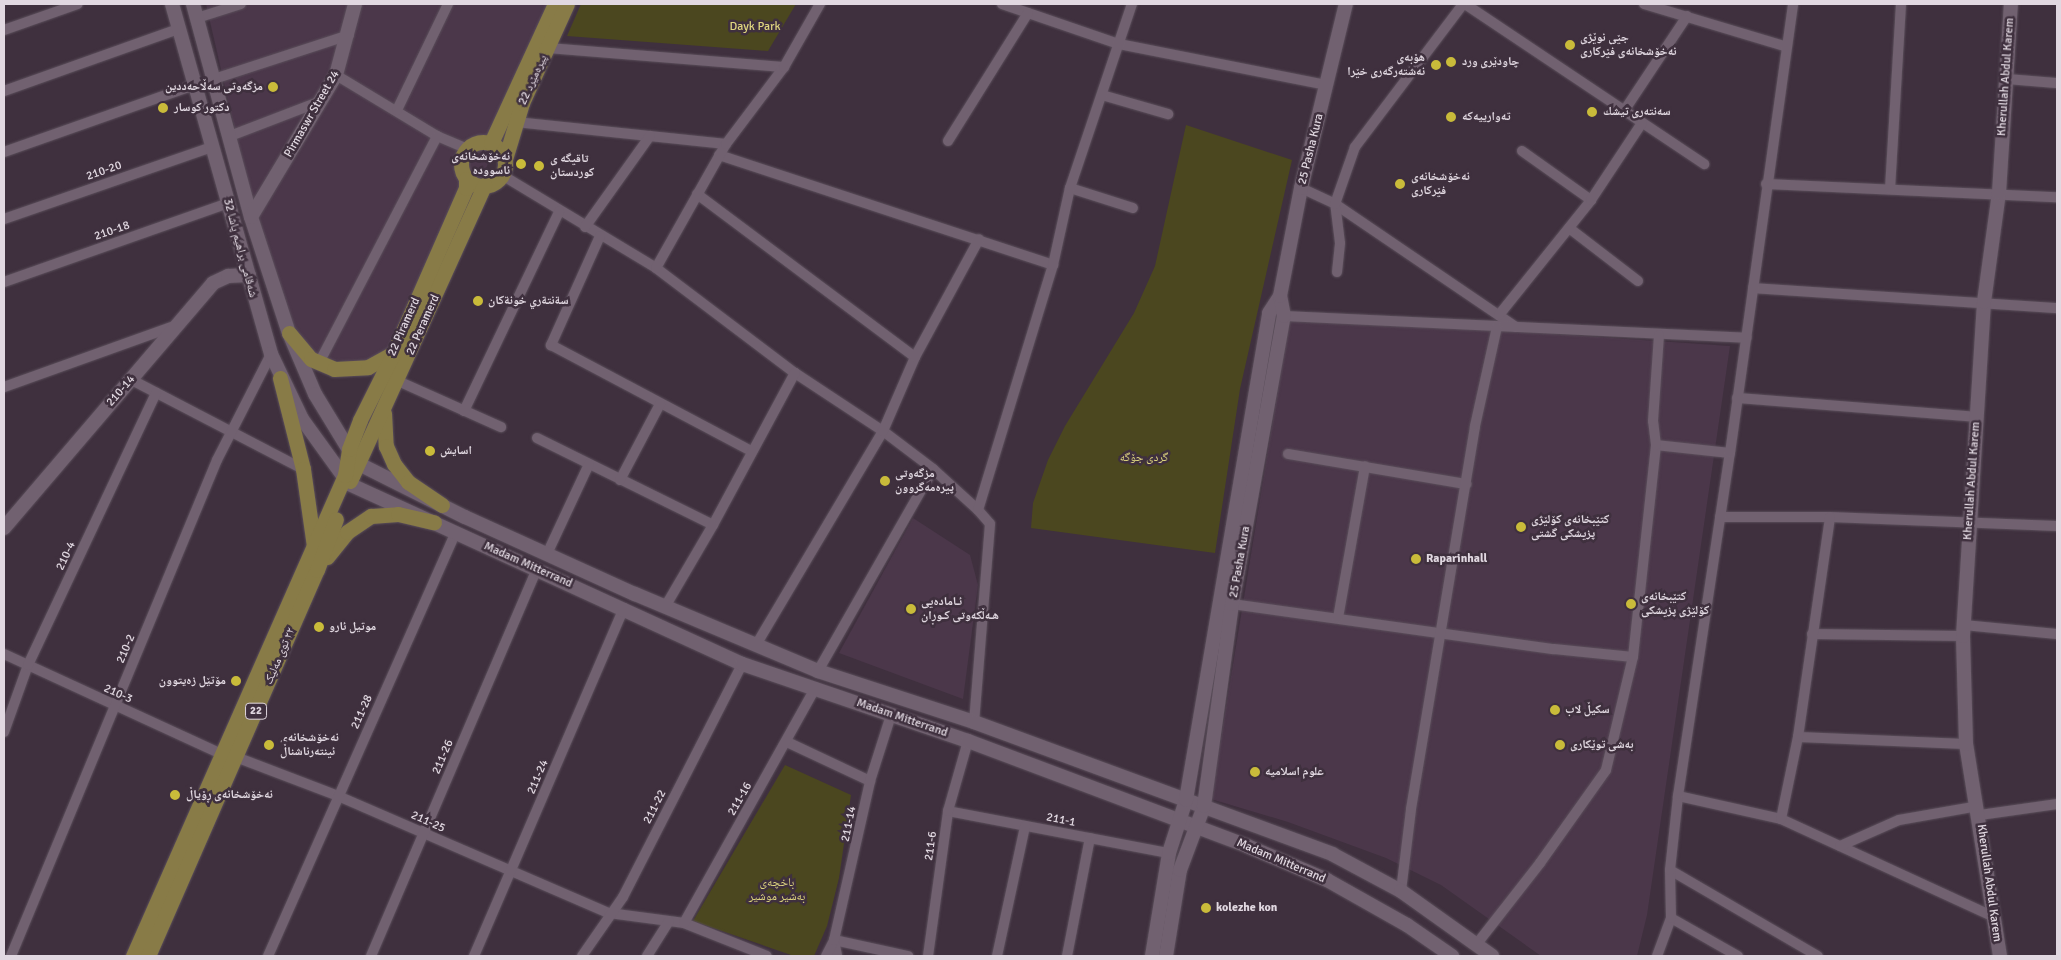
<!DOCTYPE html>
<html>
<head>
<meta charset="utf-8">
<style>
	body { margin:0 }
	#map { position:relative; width:2061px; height:960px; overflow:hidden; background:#3f303e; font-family:Signika,"Noto Naskh Arabic",sans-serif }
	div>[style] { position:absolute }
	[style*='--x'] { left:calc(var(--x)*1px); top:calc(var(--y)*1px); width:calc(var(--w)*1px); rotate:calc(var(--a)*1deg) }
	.built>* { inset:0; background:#4b374a }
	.green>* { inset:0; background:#4b471f }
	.roads { filter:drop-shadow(0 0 1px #5a4e5a) drop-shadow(0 0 1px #5a4e5a) }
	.street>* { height:10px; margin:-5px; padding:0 5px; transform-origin:5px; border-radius:5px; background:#716170 }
	.secondary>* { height:14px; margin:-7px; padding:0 7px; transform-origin:7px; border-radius:7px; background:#716170 }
	.primary>* { height:15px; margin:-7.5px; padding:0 7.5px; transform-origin:7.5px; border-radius:7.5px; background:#887b47 }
	.primary>.ring { margin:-7.5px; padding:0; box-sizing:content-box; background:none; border:15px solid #887b47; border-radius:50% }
	.dots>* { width:14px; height:14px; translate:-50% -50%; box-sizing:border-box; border:2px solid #3f303e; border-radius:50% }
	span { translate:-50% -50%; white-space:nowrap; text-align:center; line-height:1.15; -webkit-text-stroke:5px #3f303e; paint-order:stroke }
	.shield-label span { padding:1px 4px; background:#3f303e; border:1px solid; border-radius:4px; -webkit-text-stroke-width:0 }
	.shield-label { font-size:11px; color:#e1d8e1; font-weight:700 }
	.park-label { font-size:12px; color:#ded57f }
	.poi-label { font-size:12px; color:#e1d8e1; font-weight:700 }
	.left { translate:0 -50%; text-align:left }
	.right { translate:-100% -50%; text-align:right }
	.street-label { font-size:12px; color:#e1d8e1 }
	.frame { position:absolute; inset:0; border:5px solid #e1d8e1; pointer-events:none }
</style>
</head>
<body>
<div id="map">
	<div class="built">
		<div style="clip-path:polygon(206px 4px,555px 4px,479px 185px,395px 349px,371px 363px,321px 359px,292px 330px,254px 213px)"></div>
		<div style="clip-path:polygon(1290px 316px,1730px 346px,1647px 915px,1637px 956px,1541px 956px,1441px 885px,1386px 858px,1288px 822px,1211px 799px)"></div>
		<div style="clip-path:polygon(913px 518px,970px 555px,978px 585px,963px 699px,839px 653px)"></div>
	</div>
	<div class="green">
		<div style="clip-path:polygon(581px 4px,796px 4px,768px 51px,567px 36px)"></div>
		<div style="clip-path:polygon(1186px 125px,1292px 160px,1240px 389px,1215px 553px,1031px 528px,1033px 503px,1048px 460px,1065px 426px,1134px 313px,1155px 266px)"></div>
		<div style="clip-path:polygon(785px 765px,851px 795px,839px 878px,827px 926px,814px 956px,794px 956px,693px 921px)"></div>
	</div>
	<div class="roads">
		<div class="street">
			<div style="--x:1002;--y:4;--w:124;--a:18.9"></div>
			<div style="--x:1119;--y:44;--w:212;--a:11.2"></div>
			<div style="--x:1465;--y:4;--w:288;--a:33.8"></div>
			<div style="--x:1644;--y:4;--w:149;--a:16.7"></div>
			<div style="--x:197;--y:18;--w:46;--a:-17.7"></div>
			<div style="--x:4;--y:30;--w:78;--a:-19.4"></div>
			<div style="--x:547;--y:48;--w:238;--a:4.6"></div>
			<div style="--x:336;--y:75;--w:118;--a:31.1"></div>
			<div style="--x:437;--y:136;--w:33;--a:23"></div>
			<div style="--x:214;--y:79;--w:142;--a:-18.1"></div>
			<div style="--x:2006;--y:79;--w:51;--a:4.5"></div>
			<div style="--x:4;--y:91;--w:185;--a:-19.6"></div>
			<div style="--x:1102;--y:95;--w:69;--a:16.1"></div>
			<div style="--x:397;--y:110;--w:118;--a:-64.3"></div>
			<div style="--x:1624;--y:111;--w:114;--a:-56.4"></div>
			<div style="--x:516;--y:122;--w:211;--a:6"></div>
			<div style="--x:230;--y:136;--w:97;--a:-21"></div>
			<div style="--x:948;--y:141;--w:151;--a:-58"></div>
			<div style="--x:1522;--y:151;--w:85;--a:35.4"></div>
			<div style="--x:4;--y:152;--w:201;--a:-19.4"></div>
			<div style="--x:719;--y:155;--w:352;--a:18.2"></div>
			<div style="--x:502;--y:175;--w:180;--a:31.1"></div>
			<div style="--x:656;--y:268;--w:174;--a:37.1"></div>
			<div style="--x:795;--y:373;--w:105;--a:33.4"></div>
			<div style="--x:883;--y:431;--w:63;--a:37.2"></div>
			<div style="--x:933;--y:469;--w:61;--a:42.3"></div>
			<div style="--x:978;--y:510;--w:18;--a:49"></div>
			<div style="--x:990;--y:524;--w:199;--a:94.6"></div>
			<div style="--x:1766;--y:184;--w:291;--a:2.6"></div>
			<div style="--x:1070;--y:188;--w:66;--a:17.6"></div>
			<div style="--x:1301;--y:188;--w:38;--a:25"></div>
			<div style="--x:1335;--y:204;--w:219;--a:34.2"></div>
			<div style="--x:1890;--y:189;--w:185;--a:-86.6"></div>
			<div style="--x:697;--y:194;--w:272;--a:36.8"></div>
			<div style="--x:4;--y:219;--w:220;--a:-19.1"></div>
			<div style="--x:585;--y:227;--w:112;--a:-54.5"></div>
			<div style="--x:1569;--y:228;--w:87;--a:37.5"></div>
			<div style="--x:600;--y:236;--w:120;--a:114.2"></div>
			<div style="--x:551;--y:345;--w:226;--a:27.9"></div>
			<div style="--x:656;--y:268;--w:142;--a:-60.6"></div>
			<div style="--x:726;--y:144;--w:96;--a:-53"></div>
			<div style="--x:784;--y:67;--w:73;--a:-60.3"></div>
			<div style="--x:1337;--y:272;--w:29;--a:-84"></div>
			<div style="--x:1340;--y:243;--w:39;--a:-97"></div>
			<div style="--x:1335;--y:204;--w:60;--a:-70.7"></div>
			<div style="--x:1355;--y:147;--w:179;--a:-52.9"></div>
			<div style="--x:4;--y:282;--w:238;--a:-19.4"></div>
			<div style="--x:1753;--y:288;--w:305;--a:3.8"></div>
			<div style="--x:1499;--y:315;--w:147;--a:-51.3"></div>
			<div style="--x:1591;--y:200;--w:92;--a:-56.5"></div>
			<div style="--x:1284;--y:316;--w:463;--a:2.7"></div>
			<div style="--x:319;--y:363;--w:256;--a:-62.5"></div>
			<div style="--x:130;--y:379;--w:195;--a:27.5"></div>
			<div style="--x:398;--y:381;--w:113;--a:24.1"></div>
			<div style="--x:4;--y:387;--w:184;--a:-19.7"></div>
			<div style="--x:1737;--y:398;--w:240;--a:4.5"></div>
			<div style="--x:464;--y:411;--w:221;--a:-64.5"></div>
			<div style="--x:537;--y:438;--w:196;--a:26.3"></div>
			<div style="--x:713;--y:525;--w:173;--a:-61.7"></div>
			<div style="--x:1656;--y:445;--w:74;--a:6.2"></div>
			<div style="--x:1288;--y:454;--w:181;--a:9.6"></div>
			<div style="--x:620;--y:480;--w:86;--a:-62.2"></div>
			<div style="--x:978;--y:510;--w:256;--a:-73"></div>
			<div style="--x:1053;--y:265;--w:79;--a:-77.6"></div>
			<div style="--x:1070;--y:188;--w:194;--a:-71.4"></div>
			<div style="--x:1720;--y:517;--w:110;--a:0"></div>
			<div style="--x:1830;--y:517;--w:227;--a:2.3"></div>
			<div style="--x:547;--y:554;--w:99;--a:-65"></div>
			<div style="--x:1232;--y:604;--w:325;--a:8"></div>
			<div style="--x:1554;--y:649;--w:79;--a:5.8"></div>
			<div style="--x:665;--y:607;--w:95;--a:-59.7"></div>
			<div style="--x:1338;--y:618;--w:154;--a:-79.9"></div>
			<div style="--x:1964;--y:625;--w:93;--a:5.5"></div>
			<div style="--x:1812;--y:634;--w:151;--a:0.8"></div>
			<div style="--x:756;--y:645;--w:249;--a:-59.3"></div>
			<div style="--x:883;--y:431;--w:81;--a:-66.6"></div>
			<div style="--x:915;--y:357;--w:134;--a:-61.5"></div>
			<div style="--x:4;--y:654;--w:242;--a:24.7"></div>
			<div style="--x:818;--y:671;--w:232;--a:-60.3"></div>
			<div style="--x:4;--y:732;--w:71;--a:-70.3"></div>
			<div style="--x:28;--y:665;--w:301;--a:-64.8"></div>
			<div style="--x:1798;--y:737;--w:168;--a:2.4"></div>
			<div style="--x:787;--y:742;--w:92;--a:25.2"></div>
			<div style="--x:236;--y:757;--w:109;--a:20.9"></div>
			<div style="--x:338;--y:796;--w:295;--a:23.4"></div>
			<div style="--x:609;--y:913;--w:76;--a:7.6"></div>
			<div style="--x:684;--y:923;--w:89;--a:21.7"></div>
			<div style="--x:1678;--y:796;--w:106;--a:12.6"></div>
			<div style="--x:1781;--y:819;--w:234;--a:24.7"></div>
			<div style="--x:948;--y:811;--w:225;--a:10.8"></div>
			<div style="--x:1980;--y:815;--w:78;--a:-8.1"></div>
			<div style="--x:1781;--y:819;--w:84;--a:-78.3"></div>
			<div style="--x:1798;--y:737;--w:222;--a:-81.7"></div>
			<div style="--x:1840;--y:846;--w:64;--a:-23.8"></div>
			<div style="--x:1899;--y:820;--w:80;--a:-10"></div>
			<div style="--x:1670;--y:870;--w:171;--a:30.2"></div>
			<div style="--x:1401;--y:891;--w:83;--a:-83"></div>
			<div style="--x:1411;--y:809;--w:388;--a:-80.5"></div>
			<div style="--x:1475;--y:426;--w:101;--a:-77.5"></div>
			<div style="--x:1671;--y:918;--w:77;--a:29.6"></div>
			<div style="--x:684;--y:923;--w:270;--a:-60.8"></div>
			<div style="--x:834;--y:940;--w:76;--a:12.2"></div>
			<div style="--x:834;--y:940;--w:16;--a:79"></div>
			<div style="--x:1476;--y:945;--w:104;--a:-52"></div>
			<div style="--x:1540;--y:863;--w:114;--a:-54.6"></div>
			<div style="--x:1606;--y:770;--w:116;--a:-76.6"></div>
			<div style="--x:1633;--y:657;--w:213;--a:-83.8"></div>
			<div style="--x:1656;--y:445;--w:24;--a:-97"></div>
			<div style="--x:1653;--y:421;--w:86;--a:-86"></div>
			<div style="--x:11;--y:956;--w:537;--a:-67.45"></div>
			<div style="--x:217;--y:460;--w:119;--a:-63"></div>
			<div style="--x:268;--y:956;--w:464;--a:-66.1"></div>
			<div style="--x:371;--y:956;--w:422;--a:-66.8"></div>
			<div style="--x:474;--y:956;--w:379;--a:-66.7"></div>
			<div style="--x:582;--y:956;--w:72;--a:-55.2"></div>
			<div style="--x:623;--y:897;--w:262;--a:-62.9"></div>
			<div style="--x:647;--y:956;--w:41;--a:-57.8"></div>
			<div style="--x:826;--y:956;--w:18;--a:-63"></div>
			<div style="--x:834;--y:940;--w:163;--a:-77.2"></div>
			<div style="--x:870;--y:781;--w:69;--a:-72.3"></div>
			<div style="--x:928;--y:956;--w:146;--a:-82.1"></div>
			<div style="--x:948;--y:811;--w:73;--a:-74.1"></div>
			<div style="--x:997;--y:956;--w:133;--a:-77.8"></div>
			<div style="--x:1067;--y:956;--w:120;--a:-79"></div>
			<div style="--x:1657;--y:956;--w:40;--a:-69.8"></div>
			<div style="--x:1671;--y:918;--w:48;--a:-91.2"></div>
			<div style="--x:1670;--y:870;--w:74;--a:-83.8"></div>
			<div style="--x:1678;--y:796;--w:347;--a:-81.4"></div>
			<div style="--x:1730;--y:453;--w:453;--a:-82"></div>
		</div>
		<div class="secondary">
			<div style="--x:172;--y:4;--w:364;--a:74.2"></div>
			<div style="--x:271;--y:354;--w:72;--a:64.5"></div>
			<div style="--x:302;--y:419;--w:80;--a:54.1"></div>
			<div style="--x:349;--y:484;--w:432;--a:24.6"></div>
			<div style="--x:742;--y:664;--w:239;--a:18.8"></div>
			<div style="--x:968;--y:741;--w:298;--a:20.6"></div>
			<div style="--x:1247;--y:846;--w:87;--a:23"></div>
			<div style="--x:1327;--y:880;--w:92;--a:29.4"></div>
			<div style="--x:1407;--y:925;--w:55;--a:34.6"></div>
			<div style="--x:193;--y:4;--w:221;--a:74.8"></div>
			<div style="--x:251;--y:217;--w:122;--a:71.9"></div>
			<div style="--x:289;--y:333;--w:66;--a:66.9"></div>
			<div style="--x:315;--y:394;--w:81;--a:58.7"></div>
			<div style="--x:357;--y:463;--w:121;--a:26.6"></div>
			<div style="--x:465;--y:517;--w:187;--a:24.4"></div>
			<div style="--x:635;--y:594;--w:199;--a:22.8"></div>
			<div style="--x:818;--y:671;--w:164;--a:18.1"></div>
			<div style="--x:974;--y:722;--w:382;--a:20.2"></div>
			<div style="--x:1332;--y:854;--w:78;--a:28.2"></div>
			<div style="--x:1401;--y:891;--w:112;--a:35.5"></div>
			<div style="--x:251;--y:217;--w:165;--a:-59.1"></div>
			<div style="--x:336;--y:75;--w:73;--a:-75"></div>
			<div style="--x:4;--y:528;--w:322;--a:-49.5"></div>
			<div style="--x:213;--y:283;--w:17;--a:-25"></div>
			<div style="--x:228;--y:276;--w:21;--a:-3"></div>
			<div style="--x:1152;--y:956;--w:104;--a:-80.6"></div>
			<div style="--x:1169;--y:853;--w:56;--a:-72.2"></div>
			<div style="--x:1186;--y:800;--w:494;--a:-80.3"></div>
			<div style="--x:1269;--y:313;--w:20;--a:-57"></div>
			<div style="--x:1166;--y:956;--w:87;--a:-80.8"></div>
			<div style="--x:1180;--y:870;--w:68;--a:-69.4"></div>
			<div style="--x:1204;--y:806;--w:204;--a:-82.1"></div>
			<div style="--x:1232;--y:604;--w:293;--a:-79.8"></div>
			<div style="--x:1284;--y:316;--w:20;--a:-101"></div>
			<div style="--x:1280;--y:296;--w:110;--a:-79"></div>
			<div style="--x:1301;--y:188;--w:189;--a:-76.3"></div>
			<div style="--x:2000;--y:956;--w:215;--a:-99.1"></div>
			<div style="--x:1966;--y:744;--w:108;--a:-91.6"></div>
			<div style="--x:1963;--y:636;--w:335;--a:-86.4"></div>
			<div style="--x:1984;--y:302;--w:110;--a:-82.2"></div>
			<div style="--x:1999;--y:193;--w:189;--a:-86.4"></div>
		</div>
		<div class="primary">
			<div class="ring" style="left:461px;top:142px;width:29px;height:29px"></div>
			<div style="--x:491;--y:143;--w:153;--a:-65.3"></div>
			<div style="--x:505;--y:159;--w:59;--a:-73.1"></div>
			<div style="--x:522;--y:103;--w:109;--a:-65.6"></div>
			<div style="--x:289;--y:333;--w:34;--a:50"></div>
			<div style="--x:311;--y:359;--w:25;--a:23"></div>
			<div style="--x:334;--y:369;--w:34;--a:-3"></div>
			<div style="--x:368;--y:367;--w:29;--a:-29"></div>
			<div style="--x:280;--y:378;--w:94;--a:75.8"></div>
			<div style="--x:303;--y:469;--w:78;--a:81.9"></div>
			<div style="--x:384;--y:413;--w:33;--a:87"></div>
			<div style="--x:386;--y:446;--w:20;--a:66"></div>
			<div style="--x:394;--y:464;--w:23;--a:52"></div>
			<div style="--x:408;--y:482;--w:41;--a:34.1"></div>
			<div style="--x:350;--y:481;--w:325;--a:-65.6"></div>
			<div style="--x:327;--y:557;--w:32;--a:-51"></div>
			<div style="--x:347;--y:532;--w:29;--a:-34"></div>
			<div style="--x:371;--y:516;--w:27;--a:-4"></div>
			<div style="--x:398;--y:514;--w:37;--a:13"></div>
			<div style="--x:133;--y:956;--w:526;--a:-66.21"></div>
			<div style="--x:345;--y:475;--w:26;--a:-81"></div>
			<div style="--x:349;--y:449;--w:31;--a:-69"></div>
			<div style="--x:360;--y:420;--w:76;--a:-63.4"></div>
			<div style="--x:394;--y:352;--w:179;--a:-66.3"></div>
			<div style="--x:466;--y:188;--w:9;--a:-90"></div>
			<div style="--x:148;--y:956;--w:421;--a:-66.4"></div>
			<div style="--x:317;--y:570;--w:54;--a:-69.6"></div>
		</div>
	</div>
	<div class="dots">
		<div style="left:1570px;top:45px;background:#c9bb3a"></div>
		<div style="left:1451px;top:62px;background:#c9bb3a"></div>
		<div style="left:1436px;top:65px;background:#c9bb3a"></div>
		<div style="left:273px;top:87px;background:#c9bb3a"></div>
		<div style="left:163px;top:108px;background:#c9bb3a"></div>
		<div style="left:1592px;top:112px;background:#c9bb3a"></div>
		<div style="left:1451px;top:117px;background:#c9bb3a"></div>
		<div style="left:521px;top:164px;background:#c9bb3a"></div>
		<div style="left:539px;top:166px;background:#c9bb3a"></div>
		<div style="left:1400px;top:184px;background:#c9bb3a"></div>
		<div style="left:478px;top:301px;background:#c9bb3a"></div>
		<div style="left:430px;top:451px;background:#c9bb3a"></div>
		<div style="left:885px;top:481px;background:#c9bb3a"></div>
		<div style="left:1521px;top:527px;background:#c9bb3a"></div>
		<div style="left:1416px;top:559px;background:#c9bb3a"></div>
		<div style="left:1631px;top:604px;background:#c9bb3a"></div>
		<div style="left:911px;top:609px;background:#c9bb3a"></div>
		<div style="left:319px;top:627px;background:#c9bb3a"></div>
		<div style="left:236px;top:681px;background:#c9bb3a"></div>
		<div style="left:1555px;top:710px;background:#c9bb3a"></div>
		<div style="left:269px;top:745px;background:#c9bb3a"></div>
		<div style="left:1560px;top:745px;background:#c9bb3a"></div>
		<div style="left:1255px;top:772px;background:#c9bb3a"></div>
		<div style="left:175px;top:795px;background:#c9bb3a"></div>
		<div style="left:1206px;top:908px;background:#c9bb3a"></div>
	</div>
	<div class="shield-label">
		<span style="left:256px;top:711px">22</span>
	</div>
	<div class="park-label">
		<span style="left:755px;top:27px">Dayk Park</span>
		<span style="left:1144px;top:458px">گردی جۆگە</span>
		<span style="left:777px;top:890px">باخچەی<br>بەشیر موشیر</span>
	</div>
	<div class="poi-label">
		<span class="left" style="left:1580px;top:45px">جێی نوێژی<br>نە‌خۆشخانە‌ی فێركاری</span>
		<span class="right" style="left:1425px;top:65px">هۆبەی<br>نەشتەرگەری خێرا</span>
		<span class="left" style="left:1462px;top:62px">چاودێری ورد</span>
		<span class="right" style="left:263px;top:87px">مزگەوتی سەڵاحەددین</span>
		<span class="left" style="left:174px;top:108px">دكتور كوسار</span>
		<span class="left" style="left:1603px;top:112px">سە‌نتە‌ری تیشك</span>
		<span class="left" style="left:1462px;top:117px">تەوارییەکە</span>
		<span class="right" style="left:510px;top:164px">نەخۆشخانەی<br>ئاسوودە</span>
		<span class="left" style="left:550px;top:166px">تاقيگه ى<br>كوردستان</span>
		<span class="left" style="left:1411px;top:184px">نەخۆشخانەی<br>فێرکاری</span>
		<span class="left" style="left:488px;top:301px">سةنتةري خونةكان</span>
		<span class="left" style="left:440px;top:451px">اسايش</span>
		<span class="left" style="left:895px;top:481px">مزگەوتی<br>پیرەمەگروون</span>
		<span class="left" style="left:1531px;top:527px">کتێبخانەی کۆلێژی<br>پزیشکی گشتی</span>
		<span class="left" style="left:1426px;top:559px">Raparinhall</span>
		<span class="left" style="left:1641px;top:604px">كتێبخانە‌ی<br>كۆلێژی پزیشكی</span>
		<span class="left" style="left:921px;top:609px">ئـامادەیی<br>هـەڵکەوتی کـوڕان</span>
		<span class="left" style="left:329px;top:627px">موتیل ئارو</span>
		<span class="right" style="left:226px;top:681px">مۆتێل زەیتوون</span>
		<span class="left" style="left:1565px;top:710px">سكیڵ لاب</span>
		<span class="left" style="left:280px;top:745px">نەخۆشخانەی<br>ئینتەرناشناڵ</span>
		<span class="left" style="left:1570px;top:745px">بە‌شی توێكاری</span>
		<span class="left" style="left:1265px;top:772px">علوم اسلاميه</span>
		<span class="left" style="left:186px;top:795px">نەخۆشخانەی ڕۆیاڵ</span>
		<span class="left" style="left:1216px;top:908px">kolezhe kon</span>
	</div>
	<div class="street-label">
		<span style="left:2006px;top:77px;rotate:-86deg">Kherullah Abdul Karem</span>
		<span style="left:533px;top:80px;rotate:-66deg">22 پیرەمێرد</span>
		<span style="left:312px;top:114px;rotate:-60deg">Pirmaswr Street 24</span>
		<span style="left:1311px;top:149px;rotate:-76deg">25 Pasha Kura</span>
		<span style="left:104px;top:171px;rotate:-19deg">210-20</span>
		<span style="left:112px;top:231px;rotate:-19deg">210-18</span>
		<span style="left:240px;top:248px;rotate:75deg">شەقامی براهیم پاشا 32</span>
		<span style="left:423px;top:325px;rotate:-66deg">22 Peramerd</span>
		<span style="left:404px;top:327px;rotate:-66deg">22 Piramerd</span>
		<span style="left:121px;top:391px;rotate:-49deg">210-14</span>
		<span style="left:1972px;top:481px;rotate:-86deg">Kherullah Abdul Karem</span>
		<span style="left:66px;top:556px;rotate:-65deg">210-4</span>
		<span style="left:1240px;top:562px;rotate:-80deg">25 Pasha Kura</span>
		<span style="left:528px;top:565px;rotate:24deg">Madam Mitterrand</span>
		<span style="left:126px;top:649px;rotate:-67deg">210-2</span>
		<span style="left:280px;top:656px;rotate:-67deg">٢٢ توی مەلیک</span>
		<span style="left:118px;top:694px;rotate:24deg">210-3</span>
		<span style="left:362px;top:712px;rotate:-66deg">211-28</span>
		<span style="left:902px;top:718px;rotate:19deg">Madam Mitterrand</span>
		<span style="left:443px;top:757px;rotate:-67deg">211-26</span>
		<span style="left:538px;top:777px;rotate:-67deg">211-24</span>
		<span style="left:740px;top:799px;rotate:-60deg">211-16</span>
		<span style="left:655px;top:807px;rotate:-63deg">211-22</span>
		<span style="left:1061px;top:820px;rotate:11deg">211-1</span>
		<span style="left:428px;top:822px;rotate:24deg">211-25</span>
		<span style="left:849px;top:824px;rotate:-79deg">211-14</span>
		<span style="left:931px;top:846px;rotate:-82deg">211-6</span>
		<span style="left:1281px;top:861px;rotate:23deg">Madam Mitterrand</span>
		<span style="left:1989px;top:883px;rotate:82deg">Kherullah Abdul Karem</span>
	</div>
	<div class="frame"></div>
</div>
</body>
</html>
